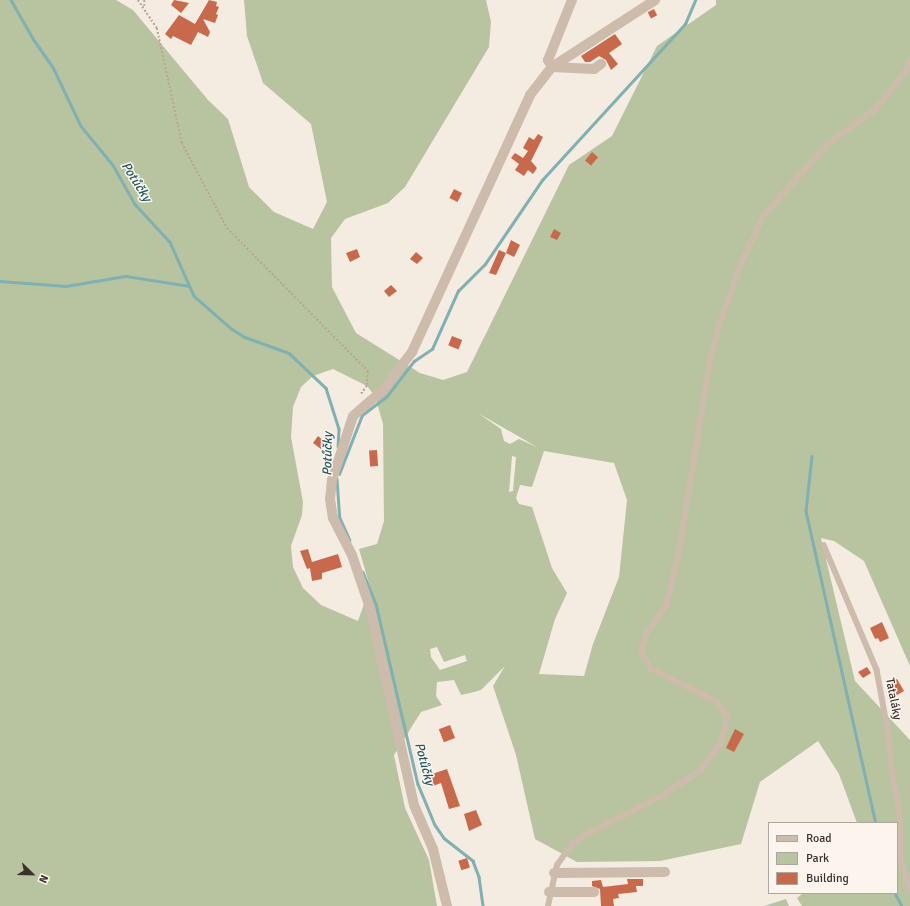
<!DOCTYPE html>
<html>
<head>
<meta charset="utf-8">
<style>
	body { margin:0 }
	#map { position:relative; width:910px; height:906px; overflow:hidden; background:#f4ebe1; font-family:Signika,sans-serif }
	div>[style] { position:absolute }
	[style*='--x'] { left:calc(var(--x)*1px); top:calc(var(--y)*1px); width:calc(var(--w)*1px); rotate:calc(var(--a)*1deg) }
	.green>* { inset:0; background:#b8c4a0 }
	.stream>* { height:2.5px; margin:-1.25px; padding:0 1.25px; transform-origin:1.25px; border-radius:1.25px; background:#7fb0b2 }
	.building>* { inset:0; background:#c8694b; transform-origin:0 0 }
	.path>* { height:1.5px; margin-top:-0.75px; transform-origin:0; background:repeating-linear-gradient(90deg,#b9a596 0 2px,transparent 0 4px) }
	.service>* { height:5.5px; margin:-2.75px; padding:0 2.75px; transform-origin:2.75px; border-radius:2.75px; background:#cdbbac }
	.minor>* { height:10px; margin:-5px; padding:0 5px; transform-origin:5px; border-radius:5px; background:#cdbbac }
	span { translate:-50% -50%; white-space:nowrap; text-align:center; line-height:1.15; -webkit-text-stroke:3px #fbf5ee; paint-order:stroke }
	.street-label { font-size:12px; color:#3b302b }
	.water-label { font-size:13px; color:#1f5a5e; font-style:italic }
	.legend { position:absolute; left:768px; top:822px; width:130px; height:72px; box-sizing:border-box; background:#fbf5ee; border:1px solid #aea6a0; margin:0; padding:5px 7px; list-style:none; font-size:12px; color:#3b302b }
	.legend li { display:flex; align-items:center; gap:8px; height:20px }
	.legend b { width:20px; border:1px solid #aea6a0 }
	.north { position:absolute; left:12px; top:854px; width:40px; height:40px; -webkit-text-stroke:3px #fbf5ee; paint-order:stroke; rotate:113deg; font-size:11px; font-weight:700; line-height:16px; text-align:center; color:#3b302b }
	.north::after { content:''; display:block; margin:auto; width:14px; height:18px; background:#3b302b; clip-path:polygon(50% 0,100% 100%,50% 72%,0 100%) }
</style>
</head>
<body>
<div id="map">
	<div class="green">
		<div style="clip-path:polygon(evenodd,0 0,116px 0,133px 10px,208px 100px,228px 119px,249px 187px,274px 212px,313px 229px,327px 202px,311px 124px,263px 83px,247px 36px,244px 0,486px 0,491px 22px,489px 47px,405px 187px,388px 203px,345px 219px,331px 238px,332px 287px,356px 333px,420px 373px,443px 380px,467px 372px,569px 165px,612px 136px,657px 46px,716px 5px,716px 0,910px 0,910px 666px,864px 561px,834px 541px,821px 538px,855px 681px,910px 740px,910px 906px,802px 906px,797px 898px,803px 893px,897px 893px,897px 823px,857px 823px,839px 774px,818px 741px,760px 782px,741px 844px,660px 861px,577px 862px,535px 839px,516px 755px,493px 686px,505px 666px,481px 690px,474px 692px,461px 695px,454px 680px,437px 682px,436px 696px,442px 705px,421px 712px,394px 755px,405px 808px,429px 860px,437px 906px,0 906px,0 0,333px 369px,367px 386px,375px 396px,383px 424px,384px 521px,377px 544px,359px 549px,370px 587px,358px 621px,321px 605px,303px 588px,293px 567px,291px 546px,302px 515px,303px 502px,291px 437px,293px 407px,301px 387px,313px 376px,333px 369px,0 0,478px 413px,537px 447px,519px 439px,510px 444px,504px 441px,501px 429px,478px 413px,0 0,544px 451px,614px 463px,627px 500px,619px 577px,593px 644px,584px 676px,539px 674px,555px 619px,567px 593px,552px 568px,532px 507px,519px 504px,516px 498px,520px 485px,532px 487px,544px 451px,0 0,512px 456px,516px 457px,513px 491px,509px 492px,512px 456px,0 0,437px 647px,444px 662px,465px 655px,467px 661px,440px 670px,431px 657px,430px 649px,437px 647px)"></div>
		<div style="clip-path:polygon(786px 899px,789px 906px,764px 906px)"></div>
	</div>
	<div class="stream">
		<div style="--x:11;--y:0;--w:46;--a:60.1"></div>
		<div style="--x:34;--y:40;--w:33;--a:55"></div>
		<div style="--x:53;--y:67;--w:65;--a:64.6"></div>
		<div style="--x:81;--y:126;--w:50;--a:50.6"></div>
		<div style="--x:113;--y:165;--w:45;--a:60.6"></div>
		<div style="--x:135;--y:204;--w:52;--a:47.4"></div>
		<div style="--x:170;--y:242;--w:59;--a:66"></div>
		<div style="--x:194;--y:296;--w:50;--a:41"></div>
		<div style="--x:232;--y:329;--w:15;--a:32"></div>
		<div style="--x:245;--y:337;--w:47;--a:20"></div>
		<div style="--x:289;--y:353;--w:51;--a:43.4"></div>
		<div style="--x:326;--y:388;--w:43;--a:72.4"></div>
		<div style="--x:339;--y:429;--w:17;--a:93"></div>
		<div style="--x:0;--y:281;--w:66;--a:4.3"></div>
		<div style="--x:66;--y:286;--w:61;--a:-9.5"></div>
		<div style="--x:126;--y:276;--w:64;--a:9"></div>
		<div style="--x:812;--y:456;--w:55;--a:96.2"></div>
		<div style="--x:806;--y:511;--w:320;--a:77.4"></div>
		<div style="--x:339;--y:474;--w:63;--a:-68.7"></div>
		<div style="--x:362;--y:415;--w:31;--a:-37"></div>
		<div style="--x:387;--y:396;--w:44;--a:-52.4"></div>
		<div style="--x:414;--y:361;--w:22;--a:-34"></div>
		<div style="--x:432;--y:349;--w:64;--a:-65.9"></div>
		<div style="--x:458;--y:291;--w:38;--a:-45"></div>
		<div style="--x:485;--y:264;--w:102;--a:-55.8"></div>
		<div style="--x:542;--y:180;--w:212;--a:-47.5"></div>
		<div style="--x:685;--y:24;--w:26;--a:-67"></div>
		<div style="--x:337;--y:479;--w:39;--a:86"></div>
		<div style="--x:340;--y:518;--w:24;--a:66"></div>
		<div style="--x:363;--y:572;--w:35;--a:68"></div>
		<div style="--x:376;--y:604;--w:185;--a:76.9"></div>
		<div style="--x:418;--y:784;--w:44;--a:67.5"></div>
		<div style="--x:435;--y:825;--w:16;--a:55"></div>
		<div style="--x:444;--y:838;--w:37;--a:38"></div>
		<div style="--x:473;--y:861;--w:17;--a:69"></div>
		<div style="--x:479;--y:877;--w:29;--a:82"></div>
		<div style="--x:895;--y:893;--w:15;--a:62"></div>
	</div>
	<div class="building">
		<div style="clip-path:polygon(174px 0,189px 3px,181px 13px,171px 5px)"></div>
		<div style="clip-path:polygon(209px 0,217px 2px,216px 6px,219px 7px,216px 14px,218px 15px,215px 23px,203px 19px,210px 32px,208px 37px,198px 32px,191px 45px,173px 36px,171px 39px,165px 34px,179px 15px,195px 24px)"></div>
		<div style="left:654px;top:9px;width:7px;height:7px;rotate:63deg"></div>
		<div style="clip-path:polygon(615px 34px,622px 44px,609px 53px,618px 64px,611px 70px,606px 60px,599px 56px,590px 62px,585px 62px,581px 56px)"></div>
		<div style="clip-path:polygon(538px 134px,543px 137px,531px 161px,537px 168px,533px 174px,528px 170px,524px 176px,515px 170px,519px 164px,511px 158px,515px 153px,523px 158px,528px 151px,523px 148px,529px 137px,534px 140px)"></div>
		<div style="left:592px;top:152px;width:8px;height:11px;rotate:40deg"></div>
		<div style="left:454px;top:189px;width:9px;height:10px;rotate:27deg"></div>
		<div style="clip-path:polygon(554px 229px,561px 233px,557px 240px,550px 237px)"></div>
		<div style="clip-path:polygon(511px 240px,520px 245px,514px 257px,506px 253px,496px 275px,489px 273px,499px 250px,506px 253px)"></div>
		<div style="clip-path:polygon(357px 249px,360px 257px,350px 262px,346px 253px)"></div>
		<div style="clip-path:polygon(416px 252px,423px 258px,417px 264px,410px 259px)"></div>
		<div style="clip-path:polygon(391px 285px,397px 291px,389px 297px,384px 291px)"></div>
		<div style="left:452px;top:336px;width:11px;height:10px;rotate:22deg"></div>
		<div style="clip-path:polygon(318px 436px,325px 442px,321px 449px,313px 443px)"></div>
		<div style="left:377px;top:450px;width:16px;height:8px;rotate:86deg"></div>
		<div style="clip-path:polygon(308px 549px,312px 562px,338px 554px,342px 567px,322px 573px,322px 579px,312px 581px,310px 568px,307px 569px,300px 551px)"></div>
		<div style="clip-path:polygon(882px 622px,889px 638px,880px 642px,878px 638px,875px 639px,870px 628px)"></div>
		<div style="clip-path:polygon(867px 667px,871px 673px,863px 678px,858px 672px)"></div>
		<div style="left:897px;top:679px;width:14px;height:10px;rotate:60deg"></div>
		<div style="left:450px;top:725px;width:14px;height:12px;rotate:69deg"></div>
		<div style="clip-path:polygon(735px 729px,744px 734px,734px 752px,726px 748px)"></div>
		<div style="clip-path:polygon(447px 769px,460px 806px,449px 809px,441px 783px,430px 787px,426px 776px)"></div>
		<div style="clip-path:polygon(476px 810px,482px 825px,469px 831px,464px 814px)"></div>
		<div style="left:467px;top:858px;width:10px;height:9px;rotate:73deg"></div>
		<div style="clip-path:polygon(627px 879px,643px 879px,643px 886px,636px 886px,637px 892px,618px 894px,619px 898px,613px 899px,614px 906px,601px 906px,600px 889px,592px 886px,592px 881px,601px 880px,603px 887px,628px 884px)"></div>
	</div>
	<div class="path">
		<div style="--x:138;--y:0;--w:34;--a:56"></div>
		<div style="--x:157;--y:28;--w:118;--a:77.7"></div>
		<div style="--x:182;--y:143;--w:96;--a:62.1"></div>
		<div style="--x:227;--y:228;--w:201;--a:45.4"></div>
		<div style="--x:368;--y:371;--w:15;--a:94"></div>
		<div style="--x:367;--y:386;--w:12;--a:125"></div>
		<div style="--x:144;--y:6;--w:6;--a:-90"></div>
	</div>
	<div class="service">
		<div style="--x:824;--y:545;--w:136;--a:67"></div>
		<div style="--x:877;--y:670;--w:66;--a:79.5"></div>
		<div style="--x:889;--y:735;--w:36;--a:85"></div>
		<div style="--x:892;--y:771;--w:41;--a:78.7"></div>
		<div style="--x:900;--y:811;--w:50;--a:88.9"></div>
		<div style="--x:901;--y:861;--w:30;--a:73"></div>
		<div style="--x:548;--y:906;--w:42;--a:-77.6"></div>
		<div style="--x:557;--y:865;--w:26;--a:-54"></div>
		<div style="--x:572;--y:844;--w:14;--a:-36"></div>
		<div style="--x:583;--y:836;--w:86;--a:-26.9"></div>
		<div style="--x:660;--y:797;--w:48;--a:-33"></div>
		<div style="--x:700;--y:771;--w:35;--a:-53"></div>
		<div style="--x:721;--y:743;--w:27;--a:-77"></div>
		<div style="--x:727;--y:717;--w:17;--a:-123"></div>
		<div style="--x:718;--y:703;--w:75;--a:-153.1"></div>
		<div style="--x:651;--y:669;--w:21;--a:-119"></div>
		<div style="--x:641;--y:651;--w:19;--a:-72"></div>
		<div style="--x:647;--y:633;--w:35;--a:-55"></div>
		<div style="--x:667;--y:604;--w:54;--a:-77.2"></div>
		<div style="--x:679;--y:551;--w:193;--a:-80.7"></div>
		<div style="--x:710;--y:361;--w:30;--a:-76"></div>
		<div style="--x:717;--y:332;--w:68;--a:-71"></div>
		<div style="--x:739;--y:268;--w:59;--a:-64.7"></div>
		<div style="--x:764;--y:215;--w:94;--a:-48"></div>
		<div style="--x:827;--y:145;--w:61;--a:-36.3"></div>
		<div style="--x:876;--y:109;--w:51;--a:-52.2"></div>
		<div style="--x:907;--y:69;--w:9;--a:-72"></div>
	</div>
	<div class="minor">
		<div style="--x:572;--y:0;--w:65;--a:111.8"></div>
		<div style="--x:548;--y:60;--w:8;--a:60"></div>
		<div style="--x:552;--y:67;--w:42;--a:2.7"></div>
		<div style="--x:594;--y:69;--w:9;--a:-36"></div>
		<div style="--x:554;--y:873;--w:111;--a:-0.5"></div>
		<div style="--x:549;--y:892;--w:45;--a:0"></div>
		<div style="--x:447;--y:906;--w:59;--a:-103.8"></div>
		<div style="--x:433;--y:849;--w:48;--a:-113.4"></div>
		<div style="--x:414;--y:805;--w:202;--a:-102.6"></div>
		<div style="--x:370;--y:608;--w:56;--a:-108.8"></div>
		<div style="--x:352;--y:555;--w:42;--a:-117.2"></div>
		<div style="--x:333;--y:518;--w:19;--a:-99"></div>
		<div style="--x:330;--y:499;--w:19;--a:-84"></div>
		<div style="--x:332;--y:480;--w:67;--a:-71.8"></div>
		<div style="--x:353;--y:416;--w:37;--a:-41"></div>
		<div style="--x:381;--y:392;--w:51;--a:-52.2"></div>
		<div style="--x:412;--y:352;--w:283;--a:-65.3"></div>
		<div style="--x:530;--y:95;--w:36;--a:-52"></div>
		<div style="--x:552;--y:67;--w:123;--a:-33"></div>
	</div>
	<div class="street-label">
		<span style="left:893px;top:699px;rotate:79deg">Tataláky</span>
	</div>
	<div class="water-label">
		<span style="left:136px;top:182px;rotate:58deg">Potůčky</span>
		<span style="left:328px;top:454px;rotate:-89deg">Potůčky</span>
		<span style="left:424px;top:764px;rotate:75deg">Potůčky</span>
	</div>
	<ul class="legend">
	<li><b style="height:5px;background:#cdbbac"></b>Road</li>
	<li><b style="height:11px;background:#b8c4a0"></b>Park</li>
	<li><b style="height:11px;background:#c8694b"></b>Building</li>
	</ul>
	<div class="north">N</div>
</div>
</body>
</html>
